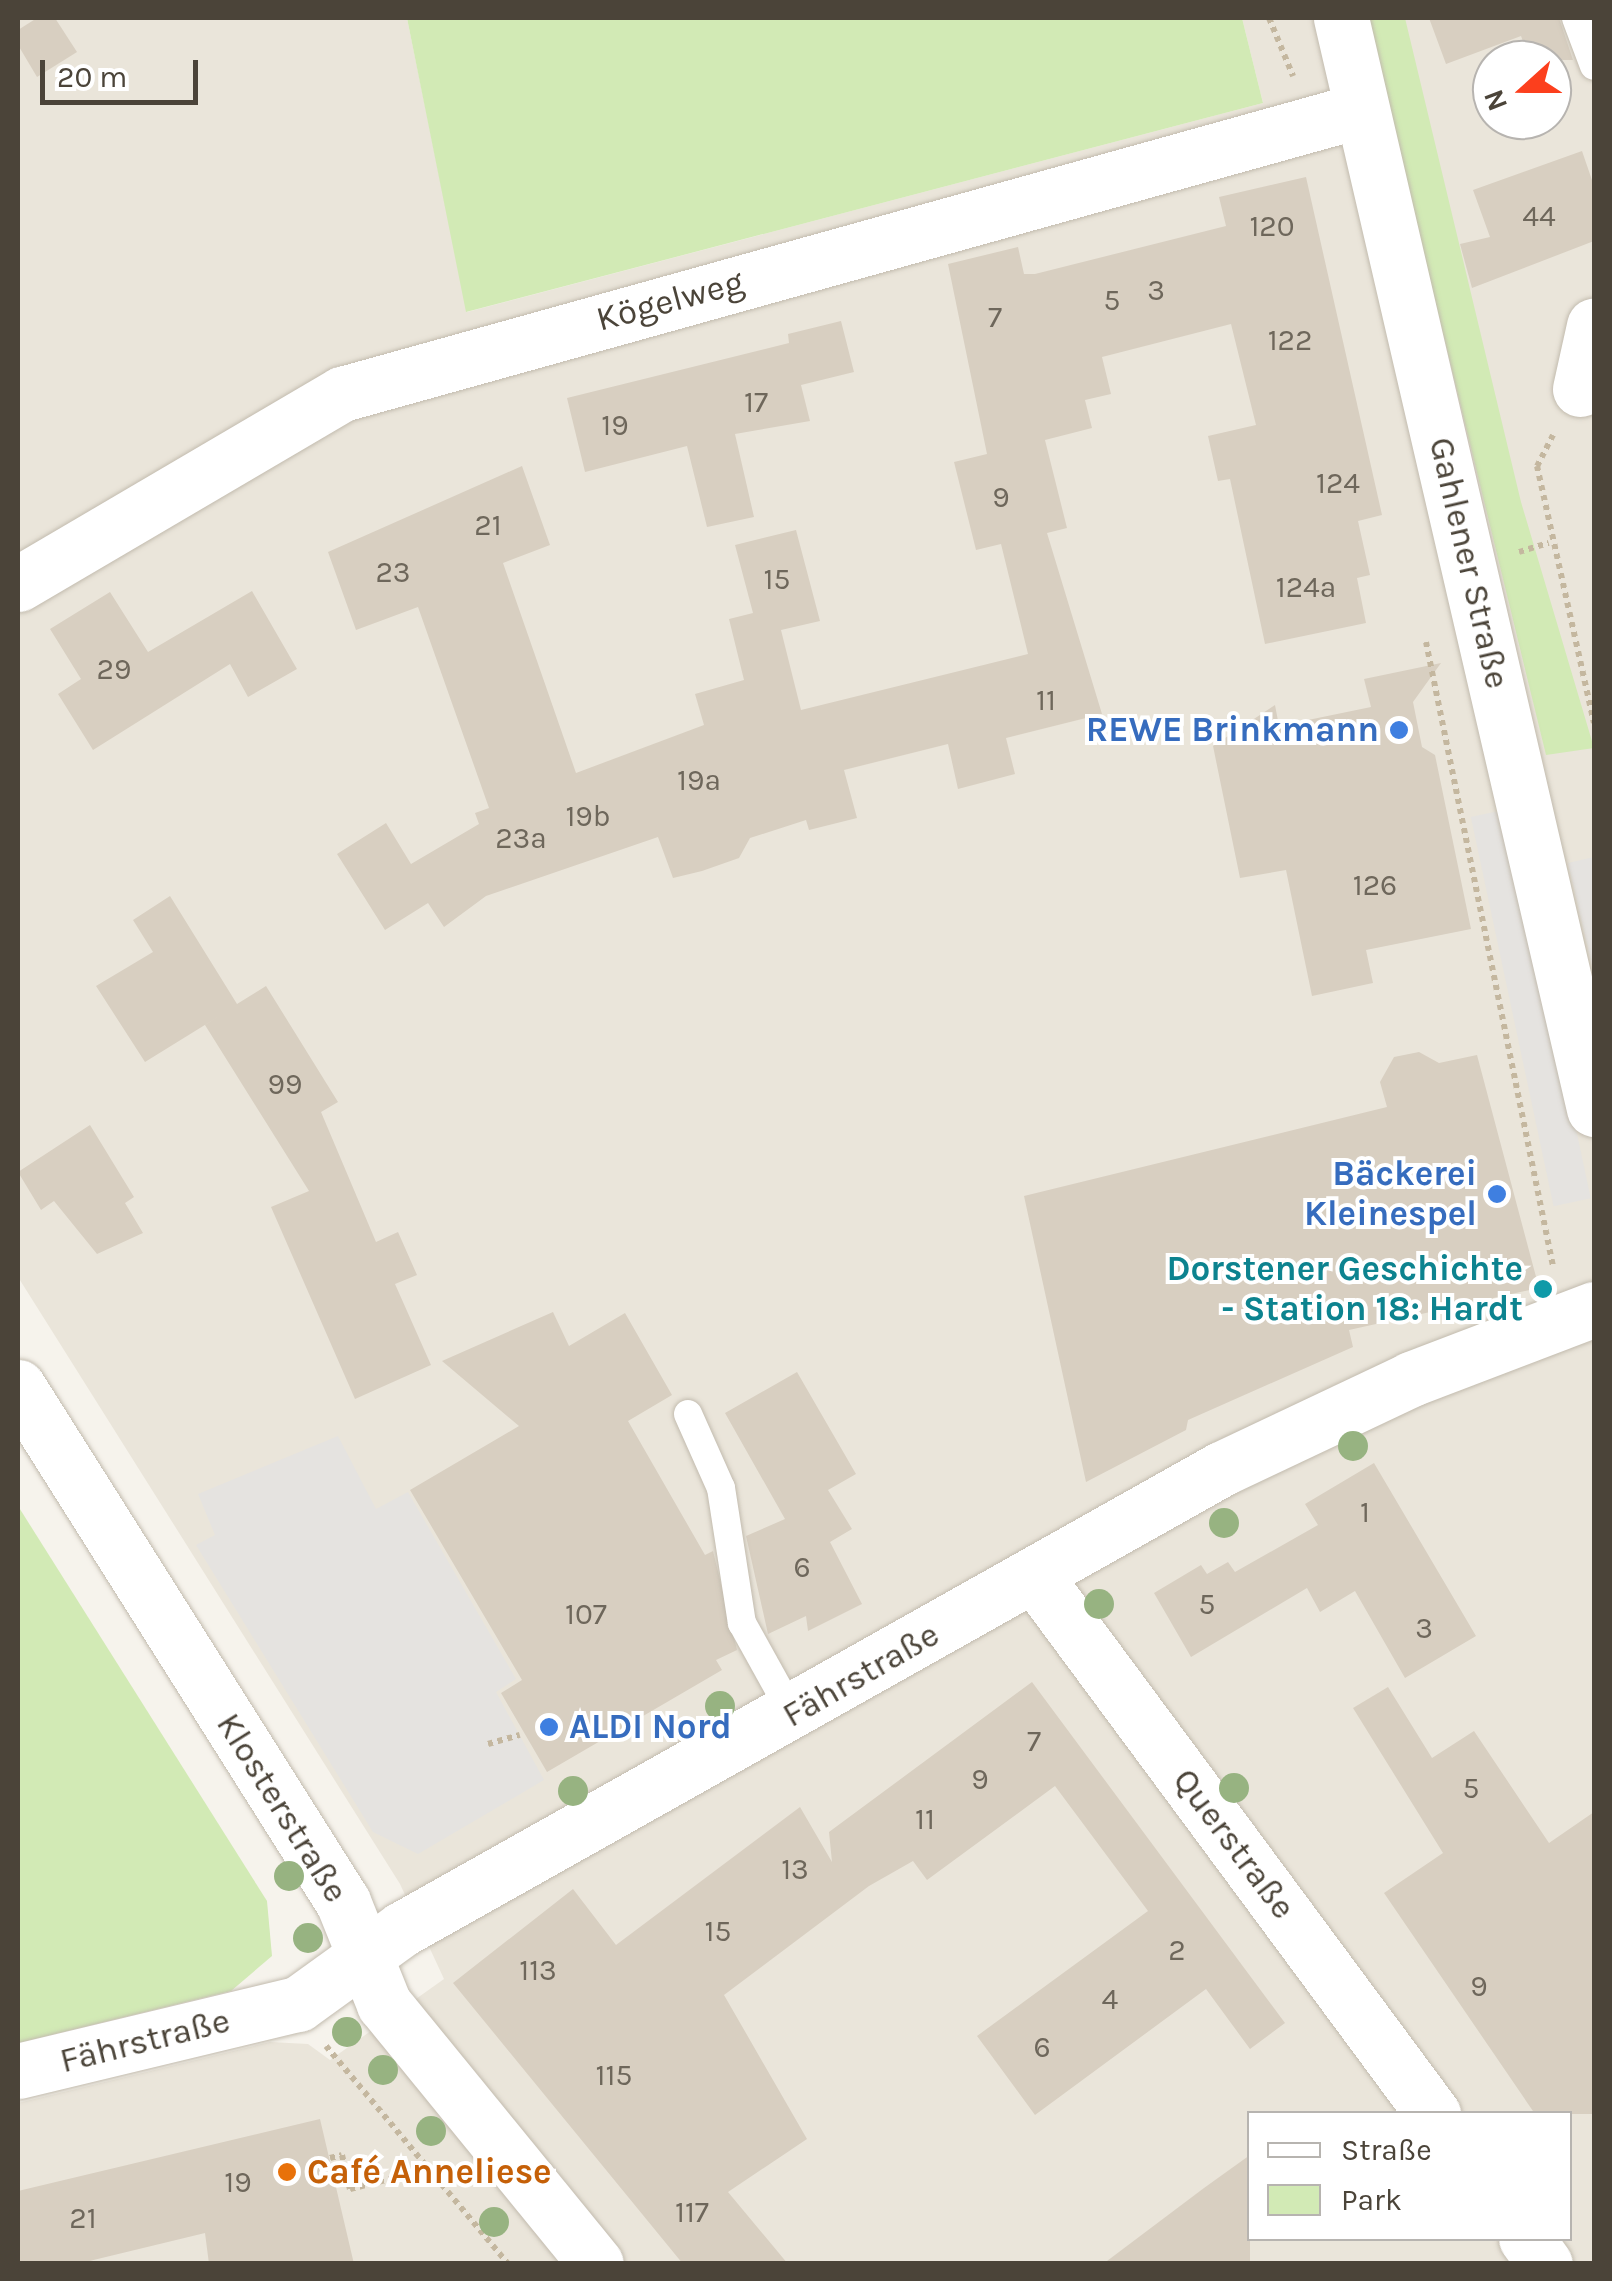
<!DOCTYPE html>
<html>
<head>
<meta charset="utf-8">
<style>
	body { margin:0 }
	#map { position:relative; width:1612px; height:2281px; overflow:hidden; background:#f6f3ec; font-family:Karla,sans-serif }
	div>[style] { position:absolute }
	[style*='--x'] { left:calc(var(--x)*1px); top:calc(var(--y)*1px); width:calc(var(--w)*1px); rotate:calc(var(--a)*1deg) }
	.residential>* { inset:0; background:#eae5da }
	.green>* { inset:0; background:#d2eab5 }
	.parking>* { inset:0; background:#e5e3e0; transform-origin:0 0 }
	.building>* { inset:0; background:#d8cfc1 }
	.path>* { height:6px; margin-top:-3px; transform-origin:0; background:repeating-linear-gradient(90deg,#c4b79f 0 5px,transparent 0 10px) }
	.roads { filter:drop-shadow(0 0 2px #c2bbae) drop-shadow(0 0 2px #c2bbae) }
	.service>* { height:28px; margin:-14px; padding:0 14px; transform-origin:14px; border-radius:14px; background:#fff }
	.minor>* { height:55px; margin:-27.5px; padding:0 27.5px; transform-origin:27.5px; border-radius:27.5px; background:#fff }
	.trees>* { width:30px; height:30px; margin:-15px; border-radius:50%; background:#97b381 }
	.dots>* { width:28px; height:28px; translate:-50% -50%; box-sizing:border-box; border:5px solid #fff; border-radius:50% }
	span { translate:-50% -50%; white-space:nowrap; text-align:center; line-height:1.15; -webkit-text-stroke:8px #fff; paint-order:stroke }
	.number-label { font-size:30px; color:#6e675b }
	.number-label span { -webkit-text-stroke-width:0 }
	.street-label { font-size:35px; color:#4b4439 }
	.shop-label { font-size:35px; color:#366cbe; font-weight:700 }
	.right { translate:-100% -50%; text-align:right }
	.left { translate:0 -50%; text-align:left }
	.culture-label { font-size:35px; color:#0d838f; font-weight:700 }
	.food-label { font-size:35px; color:#c56008; font-weight:700 }
	.frame { position:absolute; inset:0; border:20px solid #4b4439; pointer-events:none }
	.legend { position:absolute; left:1247px; top:2111px; width:325px; height:130px; box-sizing:border-box; background:#fff; border:2px solid #b7b4b0; margin:0; padding:12px 18px; list-style:none; font-size:30px; color:#4b4439 }
	.legend li { display:flex; align-items:center; gap:20px; height:50px }
	.legend b { width:50px; border:2px solid #b7b4b0 }
	.north { position:absolute; left:1472px; top:40px; width:100px; height:100px; box-sizing:border-box; background:#fff; border:2px solid #b7b4b0; border-radius:50%; rotate:249deg; font-size:28px; font-weight:700; line-height:40px; text-align:center; color:#4b4439 }
	.north::after { content:''; display:block; margin:auto; width:35px; height:45px; background:#fc3f1d; clip-path:polygon(50% 0,100% 100%,50% 72%,0 100%) }
	.scale { position:absolute; left:40px; top:60px; width:158px; height:45px; box-sizing:border-box; border:5px solid #4b4439; border-top:0; padding-left:12px; font-size:30px; line-height:35px; white-space:nowrap; color:#4b4439; -webkit-text-stroke:8px #fff; paint-order:stroke }
</style>
</head>
<body>
<div id="map">
	<div class="residential">
		<div style="clip-path:polygon(evenodd,18px 18px,407px 18px,467px 312px,1263px 103px,1242px 18px,1594px 18px,1594px 2263px,18px 2263px,18px 2103px,270px 2042px,308px 2044px,330px 2060px,444px 1979px,400px 1884px,18px 1277px,18px 18px,1492px 60px,1552px 60px,1552px 120px,1492px 120px,1492px 60px,18px 18px,1250px 2114px,1570px 2114px,1570px 2238px,1250px 2238px,1250px 2114px)"></div>
	</div>
	<div class="green">
		<div style="clip-path:polygon(407px 18px,1242px 18px,1263px 103px,466px 312px)"></div>
		<div style="clip-path:polygon(1366px 18px,1405px 18px,1521px 502px,1594px 748px,1546px 755px)"></div>
		<div style="clip-path:polygon(18px 1506px,267px 1901px,272px 1956px,231px 1991px,18px 2043px)"></div>
	</div>
	<div class="parking">
		<div style="left:1508px;top:809px;width:398px;height:38px;rotate:78deg"></div>
		<div style="clip-path:polygon(1594px 857px,1594px 974px,1568px 863px)"></div>
		<div style="clip-path:polygon(338px 1436px,376px 1509px,408px 1492px,516px 1679px,496px 1692px,544px 1780px,418px 1854px,373px 1832px,196px 1545px,215px 1535px,198px 1494px)"></div>
	</div>
	<div class="building">
		<div style="clip-path:polygon(37px 18px,55px 18px,77px 52px,37px 77px,18px 45px,18px 30px)"></div>
		<div style="clip-path:polygon(1429px 18px,1559px 18px,1573px 60px,1530px 60px,1521px 36px,1446px 64px)"></div>
		<div style="clip-path:polygon(1582px 151px,1594px 186px,1594px 241px,1472px 288px,1460px 244px,1490px 237px,1473px 190px)"></div>
		<div style="clip-path:polygon(1306px 177px,1382px 515px,1358px 521px,1370px 575px,1357px 578px,1366px 623px,1265px 644px,1230px 479px,1218px 481px,1208px 436px,1256px 425px,1231px 324px,1102px 357px,1111px 394px,1085px 400px,1092px 428px,1045px 440px,1067px 528px,1047px 533px,1102px 714px,1006px 738px,1015px 774px,958px 789px,948px 744px,844px 770px,857px 818px,809px 830px,806px 820px,750px 838px,739px 858px,702px 871px,673px 878px,658px 837px,486px 896px,444px 927px,428px 903px,385px 930px,337px 854px,386px 823px,411px 864px,479px 824px,475px 813px,489px 808px,418px 607px,356px 630px,328px 552px,522px 466px,550px 545px,503px 563px,576px 773px,704px 725px,695px 694px,744px 680px,729px 619px,753px 613px,735px 545px,796px 530px,820px 621px,781px 630px,801px 710px,1028px 654px,1001px 544px,976px 550px,954px 462px,987px 454px,948px 264px,1018px 247px,1024px 274px,1035px 274px,1226px 226px,1219px 197px)"></div>
		<div style="clip-path:polygon(841px 321px,854px 372px,801px 385px,810px 421px,735px 434px,754px 517px,707px 527px,687px 446px,585px 472px,567px 398px,789px 343px,788px 334px)"></div>
		<div style="clip-path:polygon(252px 591px,297px 669px,248px 697px,230px 664px,93px 750px,58px 694px,81px 679px,50px 629px,110px 592px,148px 652px)"></div>
		<div style="clip-path:polygon(1441px 663px,1413px 702px,1422px 747px,1435px 755px,1471px 929px,1366px 950px,1373px 983px,1312px 996px,1286px 870px,1240px 878px,1213px 746px,1275px 705px,1279px 726px,1371px 707px,1364px 679px)"></div>
		<div style="clip-path:polygon(170px 896px,237px 1004px,266px 986px,338px 1102px,321px 1112px,376px 1242px,398px 1232px,417px 1275px,395px 1284px,431px 1365px,355px 1399px,271px 1207px,309px 1191px,205px 1025px,221px 1015px,145px 1062px,96px 986px,153px 952px,133px 920px)"></div>
		<div style="clip-path:polygon(1419px 1052px,1439px 1063px,1477px 1055px,1539px 1288px,1349px 1330px,1353px 1347px,1188px 1420px,1186px 1430px,1086px 1482px,1024px 1196px,1387px 1107px,1380px 1082px,1394px 1057px)"></div>
		<div style="clip-path:polygon(90px 1125px,134px 1197px,125px 1203px,143px 1233px,97px 1254px,54px 1201px,41px 1210px,18px 1172px)"></div>
		<div style="clip-path:polygon(553px 1312px,569px 1346px,625px 1313px,672px 1395px,628px 1421px,705px 1555px,713px 1551px,737px 1650px,716px 1660px,722px 1670px,547px 1772px,501px 1693px,522px 1680px,410px 1490px,519px 1426px,442px 1361px)"></div>
		<div style="clip-path:polygon(797px 1372px,856px 1474px,828px 1490px,852px 1529px,830px 1542px,862px 1604px,808px 1631px,806px 1616px,768px 1634px,746px 1536px,785px 1519px,725px 1413px)"></div>
		<div style="clip-path:polygon(1374px 1463px,1476px 1636px,1405px 1678px,1355px 1591px,1320px 1612px,1307px 1588px,1191px 1657px,1154px 1593px,1201px 1565px,1207px 1574px,1228px 1562px,1235px 1572px,1318px 1525px,1305px 1504px)"></div>
		<div style="clip-path:polygon(1032px 1682px,1285px 2023px,1250px 2049px,1206px 1989px,1035px 2115px,977px 2036px,1148px 1911px,1055px 1786px,927px 1880px,913px 1861px,869px 1886px,724px 1995px,807px 2139px,728px 2192px,788px 2264px,683px 2264px,453px 1983px,573px 1889px,616px 1945px,800px 1807px,832px 1862px,829px 1832px)"></div>
		<div style="clip-path:polygon(1388px 1687px,1432px 1758px,1474px 1731px,1549px 1843px,1594px 1812px,1594px 2114px,1535px 2114px,1384px 1893px,1443px 1853px,1353px 1708px)"></div>
		<div style="clip-path:polygon(320px 2119px,354px 2264px,209px 2264px,205px 2233px,77px 2264px,18px 2264px,18px 2191px)"></div>
		<div style="clip-path:polygon(1250px 2155px,1250px 2264px,1103px 2264px,1204px 2188px)"></div>
	</div>
	<div class="path">
		<div style="--x:1269;--y:18;--w:63;--a:67.5"></div>
		<div style="--x:1553;--y:435;--w:35;--a:117"></div>
		<div style="--x:1537;--y:466;--w:263;--a:77.5"></div>
		<div style="--x:1519;--y:552;--w:31;--a:-17"></div>
		<div style="--x:1426;--y:642;--w:637;--a:78.5"></div>
		<div style="--x:488;--y:1744;--w:33;--a:-16"></div>
		<div style="--x:326;--y:2046;--w:284;--a:50.1"></div>
		<div style="--x:330;--y:2158;--w:12;--a:-14"></div>
		<div style="--x:342;--y:2155;--w:35;--a:77"></div>
		<div style="--x:350;--y:2189;--w:81;--a:-14.2"></div>
	</div>
	<div class="roads">
		<div class="service">
			<div style="--x:1576;--y:18;--w:51;--a:69.4"></div>
			<div style="--x:688;--y:1414;--w:81;--a:66"></div>
			<div style="--x:721;--y:1488;--w:137;--a:81.2"></div>
			<div style="--x:742;--y:1623;--w:105;--a:61"></div>
		</div>
		<div class="minor">
			<div style="--x:1341;--y:18;--w:1120;--a:76.94"></div>
			<div style="--x:1580;--y:389;--w:65;--a:-77.5"></div>
			<div style="--x:18;--y:584;--w:376;--a:-30.4"></div>
			<div style="--x:342;--y:394;--w:1058;--a:-15.57"></div>
			<div style="--x:18;--y:1387;--w:609;--a:57.75"></div>
			<div style="--x:343;--y:1902;--w:110;--a:68.1"></div>
			<div style="--x:384;--y:2004;--w:335;--a:50.8"></div>
			<div style="--x:1034;--y:1575;--w:671;--a:53.49"></div>
			<div style="--x:18;--y:2071;--w:288;--a:-13.5"></div>
			<div style="--x:298;--y:2004;--w:128;--a:-35.8"></div>
			<div style="--x:402;--y:1929;--w:939;--a:-29.32"></div>
			<div style="--x:1221;--y:1469;--w:210;--a:-25.3"></div>
			<div style="--x:1411;--y:1379;--w:196;--a:-20.9"></div>
			<div style="--x:1526;--y:2238;--w:32;--a:54"></div>
		</div>
	</div>
	<div class="trees">
		<div style="left:1353px;top:1446px"></div>
		<div style="left:1224px;top:1523px"></div>
		<div style="left:1099px;top:1604px"></div>
		<div style="left:720px;top:1706px"></div>
		<div style="left:1234px;top:1788px"></div>
		<div style="left:573px;top:1791px"></div>
		<div style="left:289px;top:1876px"></div>
		<div style="left:308px;top:1938px"></div>
		<div style="left:347px;top:2032px"></div>
		<div style="left:383px;top:2070px"></div>
		<div style="left:431px;top:2131px"></div>
		<div style="left:494px;top:2222px"></div>
	</div>
	<div class="dots">
		<div style="left:1399px;top:730px;background:#3f7fe0"></div>
		<div style="left:1497px;top:1194px;background:#3f7fe0"></div>
		<div style="left:1543px;top:1289px;background:#0f9aa8"></div>
		<div style="left:549px;top:1727px;background:#3f7fe0"></div>
		<div style="left:287px;top:2172px;background:#e8710a"></div>
	</div>
	<div class="number-label">
		<span style="left:1539px;top:216px">44</span>
		<span style="left:1272px;top:226px">120</span>
		<span style="left:1156px;top:290px">3</span>
		<span style="left:1112px;top:300px">5</span>
		<span style="left:995px;top:317px">7</span>
		<span style="left:1290px;top:340px">122</span>
		<span style="left:756px;top:402px">17</span>
		<span style="left:615px;top:425px">19</span>
		<span style="left:1338px;top:483px">124</span>
		<span style="left:1001px;top:497px">9</span>
		<span style="left:488px;top:525px">21</span>
		<span style="left:393px;top:572px">23</span>
		<span style="left:777px;top:579px">15</span>
		<span style="left:1306px;top:587px">124a</span>
		<span style="left:114px;top:669px">29</span>
		<span style="left:1046px;top:700px">11</span>
		<span style="left:699px;top:780px">19a</span>
		<span style="left:588px;top:816px">19b</span>
		<span style="left:521px;top:838px">23a</span>
		<span style="left:1375px;top:885px">126</span>
		<span style="left:285px;top:1084px">99</span>
		<span style="left:1365px;top:1512px">1</span>
		<span style="left:802px;top:1567px">6</span>
		<span style="left:1207px;top:1604px">5</span>
		<span style="left:586px;top:1614px">107</span>
		<span style="left:1424px;top:1628px">3</span>
		<span style="left:1034px;top:1741px">7</span>
		<span style="left:980px;top:1779px">9</span>
		<span style="left:1471px;top:1788px">5</span>
		<span style="left:925px;top:1819px">11</span>
		<span style="left:795px;top:1869px">13</span>
		<span style="left:718px;top:1931px">15</span>
		<span style="left:1177px;top:1950px">2</span>
		<span style="left:538px;top:1970px">113</span>
		<span style="left:1479px;top:1986px">9</span>
		<span style="left:1110px;top:1999px">4</span>
		<span style="left:1042px;top:2047px">6</span>
		<span style="left:614px;top:2075px">115</span>
		<span style="left:238px;top:2182px">19</span>
		<span style="left:692px;top:2212px">117</span>
		<span style="left:83px;top:2218px">21</span>
	</div>
	<div class="street-label">
		<span style="left:670px;top:301px;rotate:-15deg">Kögelweg</span>
		<span style="left:1469px;top:563px;rotate:77deg">Gahlener Straße</span>
		<span style="left:861px;top:1675px;rotate:-30deg">Fährstraße</span>
		<span style="left:282px;top:1808px;rotate:58deg">Klosterstraße</span>
		<span style="left:1234px;top:1844px;rotate:53deg">Querstraße</span>
		<span style="left:145px;top:2041px;rotate:-14deg">Fährstraße</span>
	</div>
	<div class="shop-label">
		<span class="right" style="left:1379px;top:730px">REWE Brinkmann</span>
		<span class="right" style="left:1477px;top:1194px">Bäckerei<br>Kleinespel</span>
		<span class="left" style="left:569px;top:1727px">ALDI Nord</span>
	</div>
	<div class="culture-label">
		<span class="right" style="left:1523px;top:1289px">Dorstener Geschichte<br>- Station 18: Hardt</span>
	</div>
	<div class="food-label">
		<span class="left" style="left:307px;top:2172px">Café Anneliese</span>
	</div>
	<div class="frame"></div>
	<ul class="legend">
	<li><b style="height:12px;background:#fff"></b>Straße</li>
	<li><b style="height:28px;background:#d2eab5"></b>Park</li>
	</ul>
	<div class="north">N</div>
	<div class="scale">20 m</div>
</div>
</body>
</html>
